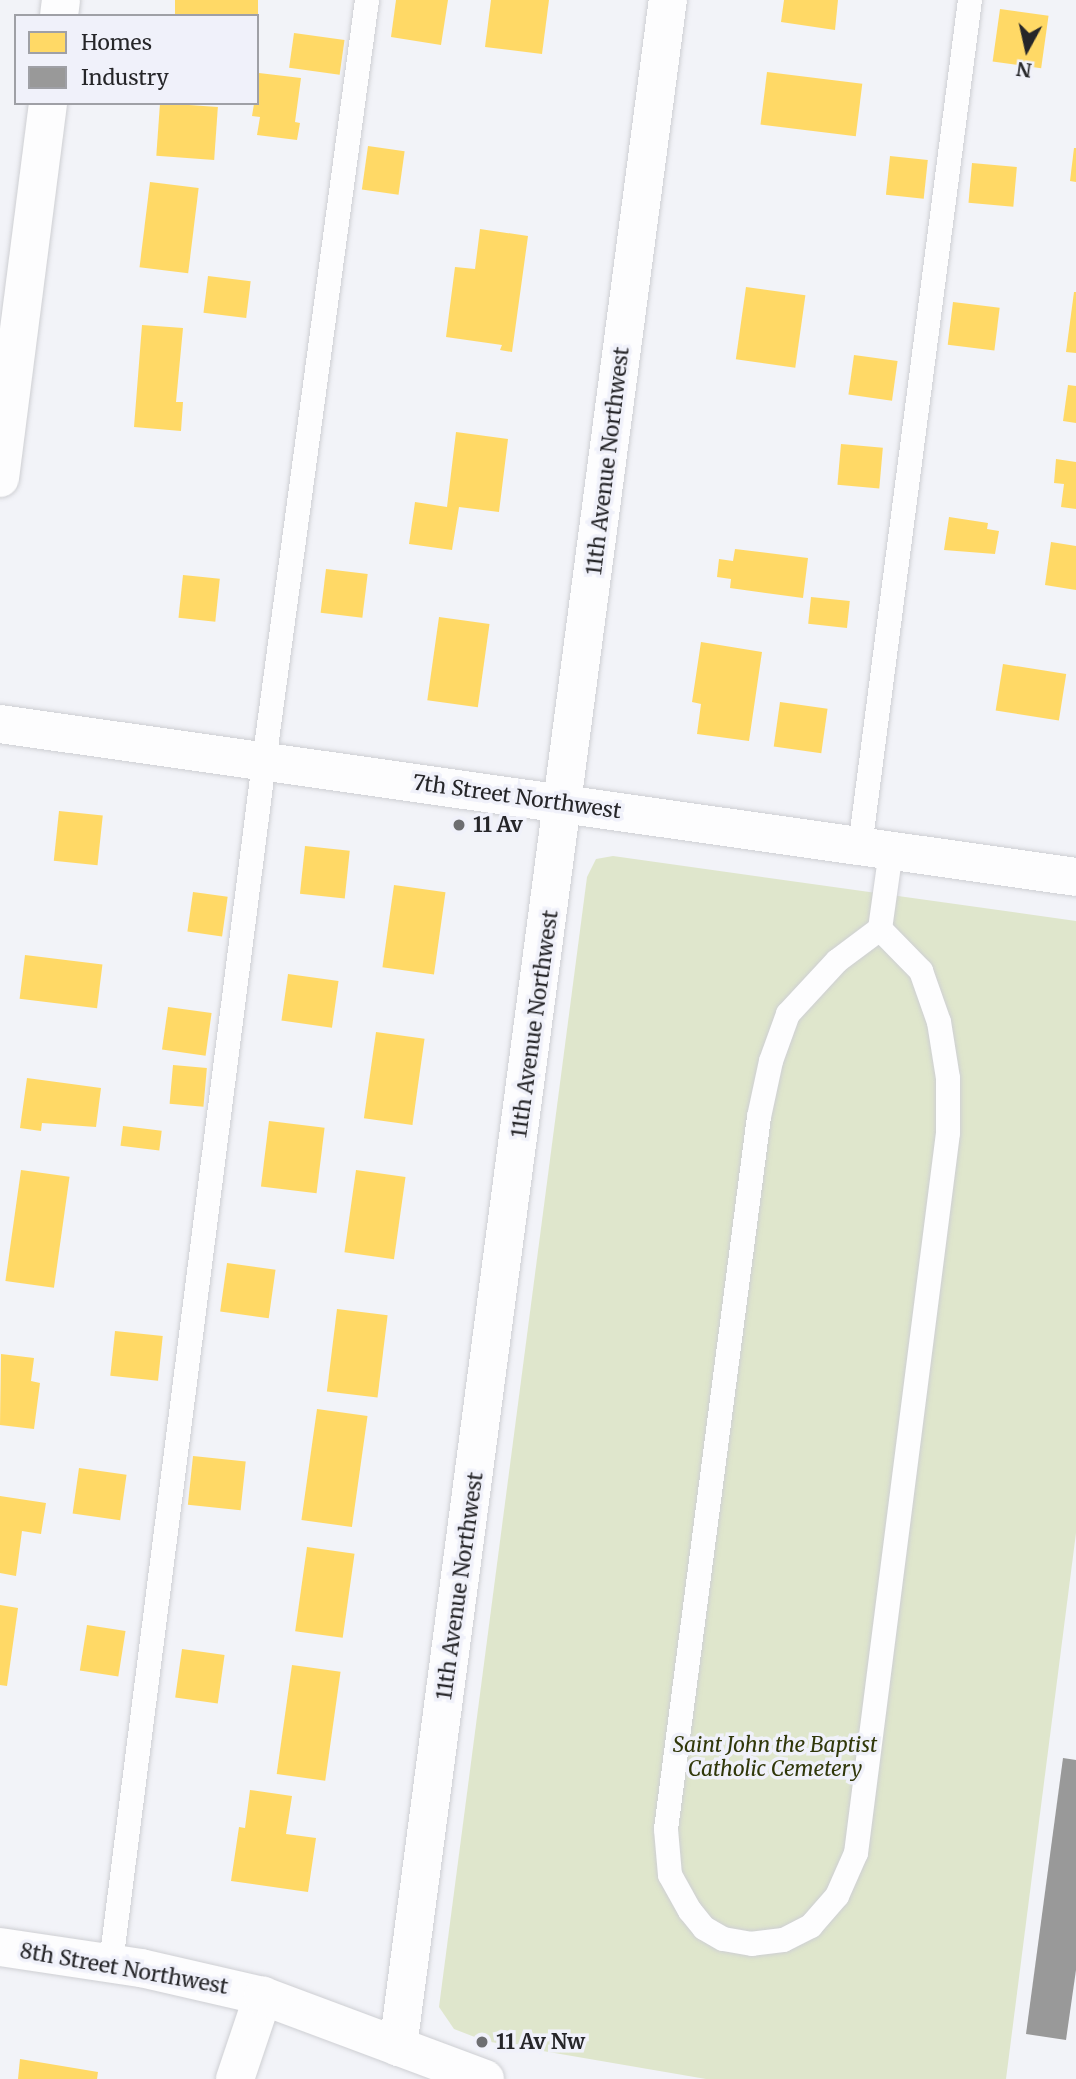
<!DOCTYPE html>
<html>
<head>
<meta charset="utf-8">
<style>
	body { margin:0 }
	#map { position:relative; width:1076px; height:2079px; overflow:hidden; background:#f2f3f8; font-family:Merriweather,serif }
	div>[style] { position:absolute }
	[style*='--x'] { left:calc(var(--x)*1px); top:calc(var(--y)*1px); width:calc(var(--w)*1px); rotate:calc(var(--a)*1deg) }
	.green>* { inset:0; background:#dfe6cc }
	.homes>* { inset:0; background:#ffd966; transform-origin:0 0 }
	.industry>* { inset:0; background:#999 }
	.roads { filter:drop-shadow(0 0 2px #cecfd3) drop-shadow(0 0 2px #cecfd3) }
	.service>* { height:24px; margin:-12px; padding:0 12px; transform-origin:12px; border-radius:12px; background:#fdfdfe }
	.minor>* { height:38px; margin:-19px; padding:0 19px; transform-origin:19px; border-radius:19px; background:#fdfdfe }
	.tertiary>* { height:38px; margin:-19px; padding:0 19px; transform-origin:19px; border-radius:19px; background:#fdfdfe }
	.dots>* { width:19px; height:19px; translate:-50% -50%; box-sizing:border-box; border:4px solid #f0f1fa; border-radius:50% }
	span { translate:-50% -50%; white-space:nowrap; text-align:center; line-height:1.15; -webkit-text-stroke:7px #f0f1fa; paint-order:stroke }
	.street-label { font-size:21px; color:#262629 }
	.poi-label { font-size:21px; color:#262629; font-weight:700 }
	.left { translate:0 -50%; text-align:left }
	.park-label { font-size:21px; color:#303709; font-style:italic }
	.legend { position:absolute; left:14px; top:14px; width:245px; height:91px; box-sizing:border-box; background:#f0f1fa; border:2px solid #9fa0a6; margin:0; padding:9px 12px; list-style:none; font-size:21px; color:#262629 }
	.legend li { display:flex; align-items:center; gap:14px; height:35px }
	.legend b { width:35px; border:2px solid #9fa0a6 }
	.north { position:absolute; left:992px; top:14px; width:70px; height:70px; -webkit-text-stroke:5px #f0f1fa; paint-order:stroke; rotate:188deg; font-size:19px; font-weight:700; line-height:28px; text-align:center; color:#262629 }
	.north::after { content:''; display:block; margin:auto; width:24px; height:32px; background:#262629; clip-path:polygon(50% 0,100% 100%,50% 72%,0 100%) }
</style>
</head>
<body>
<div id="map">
	<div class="green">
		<div style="clip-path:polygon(613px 856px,1076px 921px,1076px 1533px,1006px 2079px,706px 2079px,485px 2041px,454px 2029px,439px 2007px,587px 877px,596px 859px)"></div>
	</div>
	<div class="homes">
		<div style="left:175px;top:0;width:83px;height:16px"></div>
		<div style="clip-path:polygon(396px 0,448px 0,441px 45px,391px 37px)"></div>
		<div style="clip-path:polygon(491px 0,549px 0,542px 54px,485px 47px)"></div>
		<div style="clip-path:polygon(784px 0,838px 0,835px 30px,781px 22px)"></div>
		<div style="left:1000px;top:9px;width:49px;height:53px;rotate:8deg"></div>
		<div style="left:294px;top:33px;width:51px;height:35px;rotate:8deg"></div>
		<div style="left:767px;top:72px;width:96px;height:53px;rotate:7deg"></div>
		<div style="clip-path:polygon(259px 73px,301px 78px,295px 122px,300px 123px,297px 140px,257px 135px,260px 117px,252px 116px)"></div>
		<div style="left:160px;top:103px;width:58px;height:53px;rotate:4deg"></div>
		<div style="left:368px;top:146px;width:37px;height:44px;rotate:8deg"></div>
		<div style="clip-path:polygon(1074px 148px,1076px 148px,1076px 182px,1070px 181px)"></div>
		<div style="left:890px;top:156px;width:38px;height:39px;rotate:6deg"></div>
		<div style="left:972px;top:163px;width:45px;height:40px;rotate:5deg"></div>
		<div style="left:150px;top:182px;width:49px;height:86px;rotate:7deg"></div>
		<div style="clip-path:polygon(480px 229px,528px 236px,512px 352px,500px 350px,502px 345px,446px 337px,455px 267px,475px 269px)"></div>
		<div style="left:208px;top:276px;width:43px;height:37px;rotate:7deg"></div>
		<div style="left:746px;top:287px;width:60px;height:73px;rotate:8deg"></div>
		<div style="clip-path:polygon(1074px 292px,1076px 292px,1076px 353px,1066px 352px)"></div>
		<div style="left:953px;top:302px;width:47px;height:43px;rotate:7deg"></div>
		<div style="clip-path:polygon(142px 325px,183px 328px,176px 402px,183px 402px,181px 431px,134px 427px)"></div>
		<div style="left:854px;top:355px;width:44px;height:40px;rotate:8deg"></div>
		<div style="clip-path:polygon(1068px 385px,1076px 386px,1076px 423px,1063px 421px)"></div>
		<div style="clip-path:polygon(456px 432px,508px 439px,499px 512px,459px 507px,452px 550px,409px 544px,415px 502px,447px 507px)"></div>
		<div style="left:841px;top:444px;width:42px;height:41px;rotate:5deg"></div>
		<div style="clip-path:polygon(1056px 459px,1076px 462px,1076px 509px,1061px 507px,1064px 484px,1054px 483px)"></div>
		<div style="clip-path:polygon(949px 517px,988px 523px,987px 529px,999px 531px,995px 554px,944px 550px)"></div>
		<div style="clip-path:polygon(1051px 542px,1076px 546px,1076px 590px,1045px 585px)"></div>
		<div style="clip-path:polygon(735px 549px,808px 558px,803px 598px,730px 588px,731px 579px,717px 577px,719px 559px,733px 561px)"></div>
		<div style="left:326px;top:569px;width:42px;height:44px;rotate:7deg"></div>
		<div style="left:183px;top:575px;width:37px;height:43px;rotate:6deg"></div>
		<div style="left:811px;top:597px;width:39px;height:27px;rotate:6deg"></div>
		<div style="left:439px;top:617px;width:51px;height:84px;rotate:8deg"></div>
		<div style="clip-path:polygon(701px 642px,762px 652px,749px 741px,697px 734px,701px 704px,692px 702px)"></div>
		<div style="left:1003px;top:664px;width:64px;height:47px;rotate:9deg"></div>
		<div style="left:780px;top:702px;width:48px;height:45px;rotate:8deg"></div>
		<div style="left:59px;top:811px;width:44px;height:50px;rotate:6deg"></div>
		<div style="left:305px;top:846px;width:45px;height:48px;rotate:6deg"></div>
		<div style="left:394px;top:885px;width:52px;height:83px;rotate:8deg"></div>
		<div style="left:193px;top:892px;width:35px;height:40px;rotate:8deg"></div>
		<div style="left:25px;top:955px;width:78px;height:44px;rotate:7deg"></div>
		<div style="left:288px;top:974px;width:51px;height:47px;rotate:8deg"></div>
		<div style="left:168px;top:1007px;width:44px;height:43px;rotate:8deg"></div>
		<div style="left:376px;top:1032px;width:49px;height:87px;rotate:8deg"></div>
		<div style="left:173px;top:1065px;width:34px;height:39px;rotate:5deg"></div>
		<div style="clip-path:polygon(27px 1078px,101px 1088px,96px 1127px,42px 1123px,41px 1131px,20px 1128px)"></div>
		<div style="left:269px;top:1121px;width:56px;height:66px;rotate:7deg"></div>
		<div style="left:123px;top:1126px;width:39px;height:20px;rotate:7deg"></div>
		<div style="left:21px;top:1170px;width:49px;height:112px;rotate:8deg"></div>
		<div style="left:356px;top:1170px;width:50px;height:83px;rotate:8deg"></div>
		<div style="left:227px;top:1263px;width:49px;height:49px;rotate:8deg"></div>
		<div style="left:337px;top:1309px;width:51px;height:83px;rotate:7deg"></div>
		<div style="left:115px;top:1331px;width:48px;height:45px;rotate:6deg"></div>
		<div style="clip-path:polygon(1px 1354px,34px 1358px,31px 1381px,40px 1383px,34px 1429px,0 1425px)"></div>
		<div style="left:317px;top:1409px;width:51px;height:112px;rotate:8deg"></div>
		<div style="left:193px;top:1456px;width:53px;height:49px;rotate:6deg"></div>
		<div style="left:79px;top:1468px;width:48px;height:46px;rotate:8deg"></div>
		<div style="clip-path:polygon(0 1496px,46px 1503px,41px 1534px,22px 1531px,16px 1576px,0 1573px)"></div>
		<div style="left:307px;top:1547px;width:48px;height:85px;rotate:8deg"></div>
		<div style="clip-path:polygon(0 1605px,18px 1608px,7px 1686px,0 1685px)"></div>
		<div style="left:87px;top:1625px;width:39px;height:46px;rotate:9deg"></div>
		<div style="left:182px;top:1649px;width:43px;height:49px;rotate:8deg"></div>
		<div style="left:292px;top:1665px;width:49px;height:110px;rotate:8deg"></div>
		<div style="clip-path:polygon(250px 1790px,292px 1796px,286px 1834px,316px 1838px,308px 1892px,231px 1881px,239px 1827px,245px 1828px)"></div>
		<div style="clip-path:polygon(20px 2059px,98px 2072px,97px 2079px,18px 2079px)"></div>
	</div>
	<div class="industry">
		<div style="clip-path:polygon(1063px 1758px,1076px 1760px,1076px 1970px,1066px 2040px,1026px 2034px)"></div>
	</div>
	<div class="roads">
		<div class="service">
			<div style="--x:860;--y:847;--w:854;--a:-82.6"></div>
			<div style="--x:880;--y:929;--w:59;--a:45.7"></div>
			<div style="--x:921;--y:971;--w:54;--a:70.6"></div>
			<div style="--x:939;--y:1022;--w:57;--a:80.9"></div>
			<div style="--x:948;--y:1078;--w:55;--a:90"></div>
			<div style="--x:948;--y:1133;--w:726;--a:97.28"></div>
			<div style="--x:856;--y:1853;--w:47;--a:113.8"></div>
			<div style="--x:837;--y:1896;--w:40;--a:131"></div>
			<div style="--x:811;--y:1926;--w:31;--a:153"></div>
			<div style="--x:783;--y:1940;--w:31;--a:173"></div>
			<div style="--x:752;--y:1944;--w:29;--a:-170"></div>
			<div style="--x:723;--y:1939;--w:22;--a:-150"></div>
			<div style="--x:704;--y:1928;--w:22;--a:-129"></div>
			<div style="--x:690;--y:1911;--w:41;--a:-119.1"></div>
			<div style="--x:670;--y:1875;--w:46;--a:-95"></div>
			<div style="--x:666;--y:1829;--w:718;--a:-82.56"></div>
			<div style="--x:759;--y:1117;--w:57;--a:-77.9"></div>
			<div style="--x:771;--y:1061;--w:50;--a:-70.1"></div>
			<div style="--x:788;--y:1014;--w:72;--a:-47.2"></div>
			<div style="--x:837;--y:961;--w:54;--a:-36.7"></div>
			<div style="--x:880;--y:929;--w:79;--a:-82"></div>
			<div style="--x:111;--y:1963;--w:1211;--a:-82.74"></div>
			<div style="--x:264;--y:762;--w:769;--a:-82.3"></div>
		</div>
		<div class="minor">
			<div style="--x:59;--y:16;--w:16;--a:-83"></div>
			<div style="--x:0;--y:478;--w:378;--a:-82.7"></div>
			<div style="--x:398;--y:2047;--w:2065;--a:-82.49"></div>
			<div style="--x:235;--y:2079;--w:88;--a:-71.4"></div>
		</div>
		<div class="tertiary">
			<div style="--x:0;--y:724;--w:1087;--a:8.09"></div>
			<div style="--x:0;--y:1947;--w:143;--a:8.5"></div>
			<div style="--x:141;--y:1968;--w:125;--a:12.9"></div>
			<div style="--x:263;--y:1996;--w:237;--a:20.5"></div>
		</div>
	</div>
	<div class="dots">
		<div style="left:459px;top:825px;background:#6d6e71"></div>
		<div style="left:482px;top:2042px;background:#6d6e71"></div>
	</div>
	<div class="street-label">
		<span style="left:608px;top:461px;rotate:-83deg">11th Avenue Northwest</span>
		<span style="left:517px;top:797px;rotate:8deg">7th Street Northwest</span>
		<span style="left:535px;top:1024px;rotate:-82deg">11th Avenue Northwest</span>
		<span style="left:460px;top:1586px;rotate:-82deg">11th Avenue Northwest</span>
		<span style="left:124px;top:1969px;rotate:10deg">8th Street Northwest</span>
	</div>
	<div class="poi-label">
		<span class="left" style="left:473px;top:825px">11 Av</span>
		<span class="left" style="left:496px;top:2042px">11 Av Nw</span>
	</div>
	<div class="park-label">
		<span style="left:775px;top:1757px">Saint John the Baptist<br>Catholic Cemetery</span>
	</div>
	<ul class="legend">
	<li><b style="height:19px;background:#ffd966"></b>Homes</li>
	<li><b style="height:19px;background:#999"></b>Industry</li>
	</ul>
	<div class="north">N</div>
</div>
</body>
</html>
